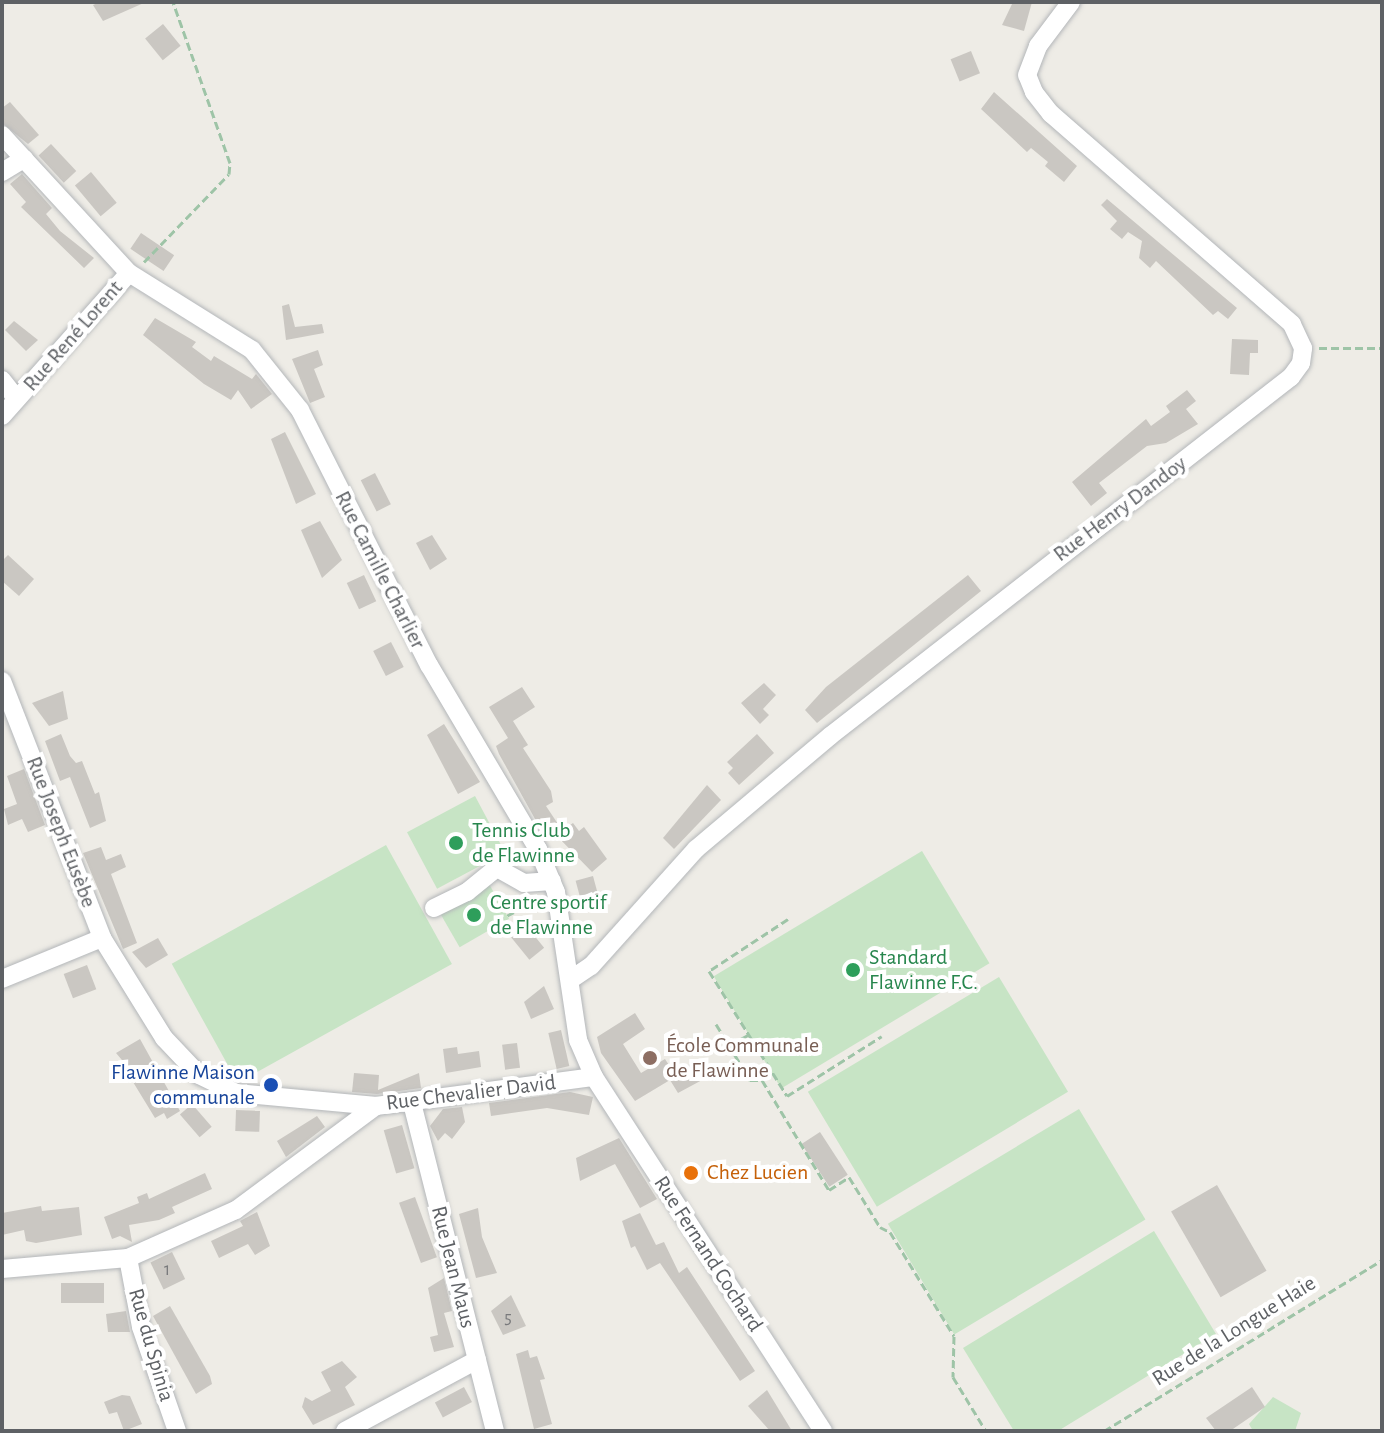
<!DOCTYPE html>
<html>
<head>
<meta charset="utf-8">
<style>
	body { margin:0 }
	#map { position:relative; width:1384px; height:1433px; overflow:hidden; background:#eeece6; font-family:"Alegreya Sans",sans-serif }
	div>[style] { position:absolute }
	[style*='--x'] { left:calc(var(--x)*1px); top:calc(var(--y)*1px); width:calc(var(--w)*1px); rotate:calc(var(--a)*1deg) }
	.green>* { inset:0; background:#c7e4c5; transform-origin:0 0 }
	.building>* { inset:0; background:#cac7c2; transform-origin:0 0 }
	.path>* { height:3px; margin-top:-1.5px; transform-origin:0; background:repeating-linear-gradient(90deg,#9ec4a7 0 8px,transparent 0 12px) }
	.roads { filter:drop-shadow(0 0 2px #b3b6b9) drop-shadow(0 0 2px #b3b6b9) }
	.minor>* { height:18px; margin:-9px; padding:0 9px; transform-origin:9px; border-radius:9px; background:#fff }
	.dots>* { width:22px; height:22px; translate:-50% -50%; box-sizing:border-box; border:4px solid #fff; border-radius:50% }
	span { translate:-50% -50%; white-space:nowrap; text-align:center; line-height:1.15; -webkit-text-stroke:8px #fff; paint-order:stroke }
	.number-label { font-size:18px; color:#797a7c }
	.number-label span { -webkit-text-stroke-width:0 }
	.street-label { font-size:22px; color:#5e6165 }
	.leisure-label { font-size:22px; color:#27864d }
	.left { translate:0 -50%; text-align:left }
	.education-label { font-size:22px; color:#785e54 }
	.transit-label { font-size:22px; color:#164399 }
	.right { translate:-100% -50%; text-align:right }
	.food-label { font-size:22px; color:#c56008 }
	.frame { position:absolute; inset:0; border:4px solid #5e6165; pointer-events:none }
</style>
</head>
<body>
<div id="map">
	<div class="green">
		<div style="left:475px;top:796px;width:64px;height:77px;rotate:62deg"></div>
		<div style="left:386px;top:845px;width:136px;height:245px;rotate:61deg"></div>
		<div style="left:922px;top:851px;width:131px;height:243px;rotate:59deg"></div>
		<div style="left:489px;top:884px;width:40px;height:57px;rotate:60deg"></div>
		<div style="left:999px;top:977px;width:134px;height:223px;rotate:59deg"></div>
		<div style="left:1079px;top:1109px;width:129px;height:223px;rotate:59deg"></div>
		<div style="clip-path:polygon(1154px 1231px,1216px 1334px,1058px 1431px,1014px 1431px,963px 1348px)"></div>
		<div style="clip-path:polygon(1273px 1397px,1301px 1413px,1295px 1431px,1253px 1431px,1249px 1424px)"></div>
	</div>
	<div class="building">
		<div style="clip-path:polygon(100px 2px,146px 2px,103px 21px,93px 5px)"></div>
		<div style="clip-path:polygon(1013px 2px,1032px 2px,1024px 31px,1002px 25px)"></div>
		<div style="left:163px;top:24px;width:28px;height:23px;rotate:51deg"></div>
		<div style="left:971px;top:51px;width:24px;height:22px;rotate:68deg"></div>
		<div style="clip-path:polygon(994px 92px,1077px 166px,1064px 182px,1045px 166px,1048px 162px,1031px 148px,1027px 152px,981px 109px)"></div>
		<div style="clip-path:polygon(10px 102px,39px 135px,28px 144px,2px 123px,2px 108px)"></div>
		<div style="left:51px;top:144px;width:37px;height:17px;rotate:47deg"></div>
		<div style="left:91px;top:172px;width:40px;height:21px;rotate:50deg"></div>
		<div style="clip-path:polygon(22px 174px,52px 208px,46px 214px,60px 231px,94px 258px,84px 268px,21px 207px,26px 202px,10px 184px)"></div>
		<div style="clip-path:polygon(1107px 199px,1237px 308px,1228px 319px,1218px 311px,1213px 315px,1156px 261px,1150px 268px,1139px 258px,1142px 241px,1128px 232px,1122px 239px,1110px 229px,1117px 221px,1101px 205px)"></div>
		<div style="left:141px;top:233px;width:40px;height:19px;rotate:34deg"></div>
		<div style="clip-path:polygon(289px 304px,295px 327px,322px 324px,324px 333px,286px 340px,282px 306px)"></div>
		<div style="clip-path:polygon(155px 318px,196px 342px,192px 347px,211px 361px,214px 356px,252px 379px,256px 374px,272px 394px,251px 409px,238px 390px,231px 400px,204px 384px,143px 335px)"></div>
		<div style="clip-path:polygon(14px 321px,38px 340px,26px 351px,5px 330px)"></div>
		<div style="clip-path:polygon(1232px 339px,1258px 340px,1258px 353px,1250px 353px,1249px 375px,1230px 374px)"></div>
		<div style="clip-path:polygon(318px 350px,323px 365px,314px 369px,325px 397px,310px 403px,292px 359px)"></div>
		<div style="clip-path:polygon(1187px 390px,1196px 401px,1186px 409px,1198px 424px,1166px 443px,1147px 446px,1099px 483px,1107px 493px,1091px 506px,1072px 482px,1146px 419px,1151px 426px,1170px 412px,1166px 406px)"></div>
		<div style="clip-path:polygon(285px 432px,316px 494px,296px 504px,271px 439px)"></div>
		<div style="left:375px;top:473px;width:35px;height:16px;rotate:63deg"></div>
		<div style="clip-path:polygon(320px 521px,342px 560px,322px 578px,301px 530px)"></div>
		<div style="clip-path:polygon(432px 535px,447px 559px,430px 570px,416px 543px)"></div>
		<div style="clip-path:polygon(8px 555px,34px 579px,19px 596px,2px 581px,2px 561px)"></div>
		<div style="left:364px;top:575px;width:29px;height:19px;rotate:65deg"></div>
		<div style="clip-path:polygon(968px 575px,981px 591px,817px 723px,805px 710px,826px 687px)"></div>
		<div style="left:391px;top:642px;width:28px;height:20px;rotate:63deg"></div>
		<div style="clip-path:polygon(764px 683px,776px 695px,763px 709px,769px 715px,760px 724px,741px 703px)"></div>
		<div style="clip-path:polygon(522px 687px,535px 707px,513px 721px,528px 745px,523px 748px,551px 791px,553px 802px,546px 806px,560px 827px,545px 837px,499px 754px,496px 746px,508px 738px,489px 707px)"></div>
		<div style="clip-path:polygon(63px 691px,68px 719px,49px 726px,32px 703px)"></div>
		<div style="clip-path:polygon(444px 724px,480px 782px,458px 794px,427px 735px)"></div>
		<div style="clip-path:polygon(61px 734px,70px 756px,76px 763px,82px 761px,95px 794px,99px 792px,106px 821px,90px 828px,70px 777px,60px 781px,45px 741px)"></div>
		<div style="clip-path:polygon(757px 734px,774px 753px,739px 785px,728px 773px,733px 768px,727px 762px)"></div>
		<div style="clip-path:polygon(24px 769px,45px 825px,28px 832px,22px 819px,8px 825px,4px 809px,17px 804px,7px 776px)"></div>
		<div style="clip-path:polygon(707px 785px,721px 800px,674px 849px,663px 838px)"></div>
		<div style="clip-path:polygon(573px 823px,579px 831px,584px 827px,607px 859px,592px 872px,556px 835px)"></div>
		<div style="clip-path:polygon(101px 847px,106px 860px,121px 854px,126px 867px,111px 874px,137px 943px,123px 949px,83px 853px)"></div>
		<div style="left:593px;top:876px;width:27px;height:18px;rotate:75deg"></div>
		<div style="left:524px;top:923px;width:32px;height:19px;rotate:51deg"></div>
		<div style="clip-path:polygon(158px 938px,168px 955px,146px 968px,132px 952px)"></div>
		<div style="left:87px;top:965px;width:26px;height:25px;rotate:69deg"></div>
		<div style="clip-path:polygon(544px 986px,554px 1009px,531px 1019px,524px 1002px)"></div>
		<div style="clip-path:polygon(635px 1013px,645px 1029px,623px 1044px,641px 1073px,665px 1059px,674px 1073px,694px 1062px,704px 1079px,678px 1093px,670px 1080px,635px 1101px,601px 1053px,597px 1037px)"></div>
		<div style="left:561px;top:1030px;width:37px;height:13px;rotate:77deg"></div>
		<div style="clip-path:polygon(140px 1039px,180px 1111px,167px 1119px,164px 1113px,155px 1118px,133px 1082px,138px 1079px,116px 1053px)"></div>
		<div style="left:517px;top:1043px;width:25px;height:15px;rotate:83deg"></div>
		<div style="clip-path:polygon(457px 1047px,458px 1054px,479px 1051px,481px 1067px,446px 1073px,443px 1049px)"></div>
		<div style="clip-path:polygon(354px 1073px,379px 1075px,378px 1090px,419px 1073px,421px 1088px,377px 1094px,352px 1092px)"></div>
		<div style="clip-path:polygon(570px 1092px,593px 1097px,589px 1115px,547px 1108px,491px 1116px,489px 1103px)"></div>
		<div style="left:192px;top:1104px;width:30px;height:16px;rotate:49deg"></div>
		<div style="clip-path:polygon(462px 1107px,465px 1122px,452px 1139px,445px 1133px,438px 1141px,430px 1126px,443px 1109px)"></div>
		<div style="left:236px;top:1110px;width:24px;height:21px;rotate:2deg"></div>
		<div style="clip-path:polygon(317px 1116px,325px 1127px,286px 1157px,277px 1141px)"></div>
		<div style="left:402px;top:1125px;width:45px;height:19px;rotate:74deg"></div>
		<div style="left:820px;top:1132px;width:51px;height:22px;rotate:57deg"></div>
		<div style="clip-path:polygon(619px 1138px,657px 1199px,640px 1208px,615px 1164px,580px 1181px,576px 1158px)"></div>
		<div style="clip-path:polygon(205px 1173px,212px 1189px,172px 1207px,175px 1213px,159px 1220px,129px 1225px,132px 1242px,120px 1236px,112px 1239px,104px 1217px,139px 1203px,137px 1197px,147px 1193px,149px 1199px)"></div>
		<div style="left:1217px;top:1185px;width:99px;height:53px;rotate:60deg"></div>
		<div style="left:415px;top:1197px;width:64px;height:17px;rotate:70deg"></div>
		<div style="clip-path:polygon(41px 1206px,42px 1211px,79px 1207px,82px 1235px,36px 1243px,26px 1241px,24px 1230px,2px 1235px,2px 1213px)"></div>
		<div style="clip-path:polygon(478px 1208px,482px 1237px,497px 1273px,476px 1278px,459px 1214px)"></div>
		<div style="clip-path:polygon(257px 1212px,270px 1246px,255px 1255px,248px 1244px,219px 1258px,211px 1241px,243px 1226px,240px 1221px)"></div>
		<div style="clip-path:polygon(640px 1213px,656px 1245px,664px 1242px,679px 1273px,687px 1267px,755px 1371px,740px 1381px,660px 1263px,647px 1270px,635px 1246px,631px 1248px,622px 1221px)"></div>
		<div style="left:172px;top:1252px;width:30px;height:24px;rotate:64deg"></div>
		<div style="clip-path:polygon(444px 1278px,452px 1311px,444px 1313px,454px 1347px,434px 1352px,430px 1337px,438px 1335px,428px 1288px)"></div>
		<div style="left:61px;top:1283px;width:43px;height:20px"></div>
		<div style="clip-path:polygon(511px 1295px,526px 1326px,503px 1335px,491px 1311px)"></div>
		<div style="clip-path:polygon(170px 1306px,210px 1376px,212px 1384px,196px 1394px,153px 1316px)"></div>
		<div style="clip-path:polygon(126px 1311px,130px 1332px,108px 1332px,106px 1314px)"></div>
		<div style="clip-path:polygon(528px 1350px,530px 1358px,537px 1356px,545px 1379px,540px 1380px,552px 1424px,534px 1429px,516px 1354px)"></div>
		<div style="clip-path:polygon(342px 1361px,357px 1377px,345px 1387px,355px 1405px,313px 1425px,302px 1407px,305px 1397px,312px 1401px,331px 1391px,321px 1372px)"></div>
		<div style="left:464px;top:1387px;width:17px;height:33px;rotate:62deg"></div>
		<div style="clip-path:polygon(1252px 1387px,1265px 1407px,1230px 1431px,1216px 1431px,1206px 1418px)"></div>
		<div style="clip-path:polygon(767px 1390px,792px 1431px,770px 1431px,748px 1406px)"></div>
		<div style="clip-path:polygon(122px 1395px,130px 1396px,142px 1424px,124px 1431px,117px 1412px,109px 1414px,104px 1402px)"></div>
	</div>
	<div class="path">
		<div style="--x:144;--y:262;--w:122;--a:-46"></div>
		<div style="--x:229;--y:174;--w:11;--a:-85"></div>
		<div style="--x:230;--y:163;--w:171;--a:-109.5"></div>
		<div style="--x:1319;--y:348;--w:63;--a:0"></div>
		<div style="--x:788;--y:919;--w:95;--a:146.6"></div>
		<div style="--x:709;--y:971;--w:147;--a:58"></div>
		<div style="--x:787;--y:1096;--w:112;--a:-32.3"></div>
		<div style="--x:497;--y:921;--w:19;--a:-28"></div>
		<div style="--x:514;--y:912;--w:15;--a:-62"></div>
		<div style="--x:716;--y:1024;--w:66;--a:58.7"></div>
		<div style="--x:750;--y:1080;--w:12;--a:0"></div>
		<div style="--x:762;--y:1080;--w:129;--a:58.7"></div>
		<div style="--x:829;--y:1190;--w:24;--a:-33"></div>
		<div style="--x:849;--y:1177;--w:59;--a:58.2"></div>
		<div style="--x:880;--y:1227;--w:11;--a:27"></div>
		<div style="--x:890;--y:1232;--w:122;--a:58.4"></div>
		<div style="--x:954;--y:1336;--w:41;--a:91.4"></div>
		<div style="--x:953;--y:1377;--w:63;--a:58.6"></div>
		<div style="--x:748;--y:1035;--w:21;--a:151"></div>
		<div style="--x:730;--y:1045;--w:27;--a:10"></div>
		<div style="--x:1104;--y:1431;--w:326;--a:-31.6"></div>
	</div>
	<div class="roads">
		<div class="minor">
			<div style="--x:2;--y:135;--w:188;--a:47.4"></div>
			<div style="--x:129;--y:273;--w:145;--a:32"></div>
			<div style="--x:252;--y:350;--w:77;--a:51.3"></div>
			<div style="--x:300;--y:410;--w:286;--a:63.2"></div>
			<div style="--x:429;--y:665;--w:214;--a:59.4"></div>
			<div style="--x:538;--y:849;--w:47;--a:67.3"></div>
			<div style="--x:556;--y:892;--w:150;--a:81.5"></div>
			<div style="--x:578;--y:1040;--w:40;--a:66.6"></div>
			<div style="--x:594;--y:1077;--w:422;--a:57.1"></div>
			<div style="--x:2;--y:172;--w:26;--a:-31"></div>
			<div style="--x:2;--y:380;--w:24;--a:52"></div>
			<div style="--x:2;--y:416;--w:191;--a:-48.4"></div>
			<div style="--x:2;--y:681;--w:276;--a:68.7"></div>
			<div style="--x:102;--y:938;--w:118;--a:58.2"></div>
			<div style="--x:164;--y:1038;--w:51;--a:46.6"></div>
			<div style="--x:199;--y:1075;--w:41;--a:25.9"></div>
			<div style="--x:236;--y:1093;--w:141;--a:5.3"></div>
			<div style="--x:376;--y:1106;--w:220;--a:-7.6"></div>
			<div style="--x:434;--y:908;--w:37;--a:-26"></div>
			<div style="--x:467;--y:892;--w:38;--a:-39"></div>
			<div style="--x:497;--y:868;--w:31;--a:29"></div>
			<div style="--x:524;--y:883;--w:28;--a:-4"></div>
			<div style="--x:2;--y:979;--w:108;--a:-22.3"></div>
			<div style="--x:570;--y:980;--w:25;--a:-34"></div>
			<div style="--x:591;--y:966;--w:157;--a:-48.1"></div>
			<div style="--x:696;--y:849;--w:175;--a:-40.1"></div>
			<div style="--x:830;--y:736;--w:584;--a:-37.91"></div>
			<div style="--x:1291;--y:377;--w:17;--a:-54"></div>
			<div style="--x:1301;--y:363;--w:15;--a:-82"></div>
			<div style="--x:1303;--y:348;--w:26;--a:-115"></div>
			<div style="--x:1292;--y:324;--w:320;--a:-138.9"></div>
			<div style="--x:1051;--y:114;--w:28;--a:-128"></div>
			<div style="--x:1034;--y:92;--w:18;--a:-112"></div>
			<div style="--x:1027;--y:75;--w:31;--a:-69"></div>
			<div style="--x:1038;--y:46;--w:55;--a:-53.1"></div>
			<div style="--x:412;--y:1103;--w:338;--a:75.8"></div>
			<div style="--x:128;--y:1258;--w:70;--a:79.3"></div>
			<div style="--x:141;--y:1327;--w:110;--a:70.9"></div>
			<div style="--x:2;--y:1269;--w:126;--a:-5"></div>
			<div style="--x:128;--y:1258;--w:118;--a:-24"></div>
			<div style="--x:236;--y:1210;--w:174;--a:-36.6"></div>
			<div style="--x:345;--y:1431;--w:150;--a:-28.3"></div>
		</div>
	</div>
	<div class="dots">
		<div style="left:456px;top:843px;background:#2e9e5b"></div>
		<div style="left:474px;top:915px;background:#2e9e5b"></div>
		<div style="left:853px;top:970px;background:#2e9e5b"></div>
		<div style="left:650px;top:1058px;background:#8d6e63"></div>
		<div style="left:271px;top:1085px;background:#1a4fb4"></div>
		<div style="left:691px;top:1173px;background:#e8710a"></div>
	</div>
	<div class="number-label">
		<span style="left:167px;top:1270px">1</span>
		<span style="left:508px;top:1318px">5</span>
	</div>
	<div class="street-label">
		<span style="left:73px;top:336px;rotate:-49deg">Rue René Lorent</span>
		<span style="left:1120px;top:509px;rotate:-37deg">Rue Henry Dandoy</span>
		<span style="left:380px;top:570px;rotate:63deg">Rue Camille Charlier</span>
		<span style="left:61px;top:832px;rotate:69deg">Rue Joseph Eusèbe</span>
		<span style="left:471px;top:1093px;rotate:-7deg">Rue Chevalier David</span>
		<span style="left:708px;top:1254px;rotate:57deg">Rue Fernand Cochard</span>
		<span style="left:453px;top:1267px;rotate:76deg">Rue Jean Maus</span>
		<span style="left:1234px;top:1331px;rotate:-32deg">Rue de la Longue Haie</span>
		<span style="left:151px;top:1345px;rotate:74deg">Rue du Spinia</span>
	</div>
	<div class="leisure-label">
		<span class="left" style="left:472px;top:843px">Tennis Club<br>de Flawinne</span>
		<span class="left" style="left:490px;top:915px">Centre sportif<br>de Flawinne</span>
		<span class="left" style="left:869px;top:970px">Standard<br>Flawinne F.C.</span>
	</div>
	<div class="education-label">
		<span class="left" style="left:666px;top:1058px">École Communale<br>de Flawinne</span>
	</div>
	<div class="transit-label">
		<span class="right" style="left:255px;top:1085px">Flawinne Maison<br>communale</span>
	</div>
	<div class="food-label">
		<span class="left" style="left:707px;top:1173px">Chez Lucien</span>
	</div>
	<div class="frame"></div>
</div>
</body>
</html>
